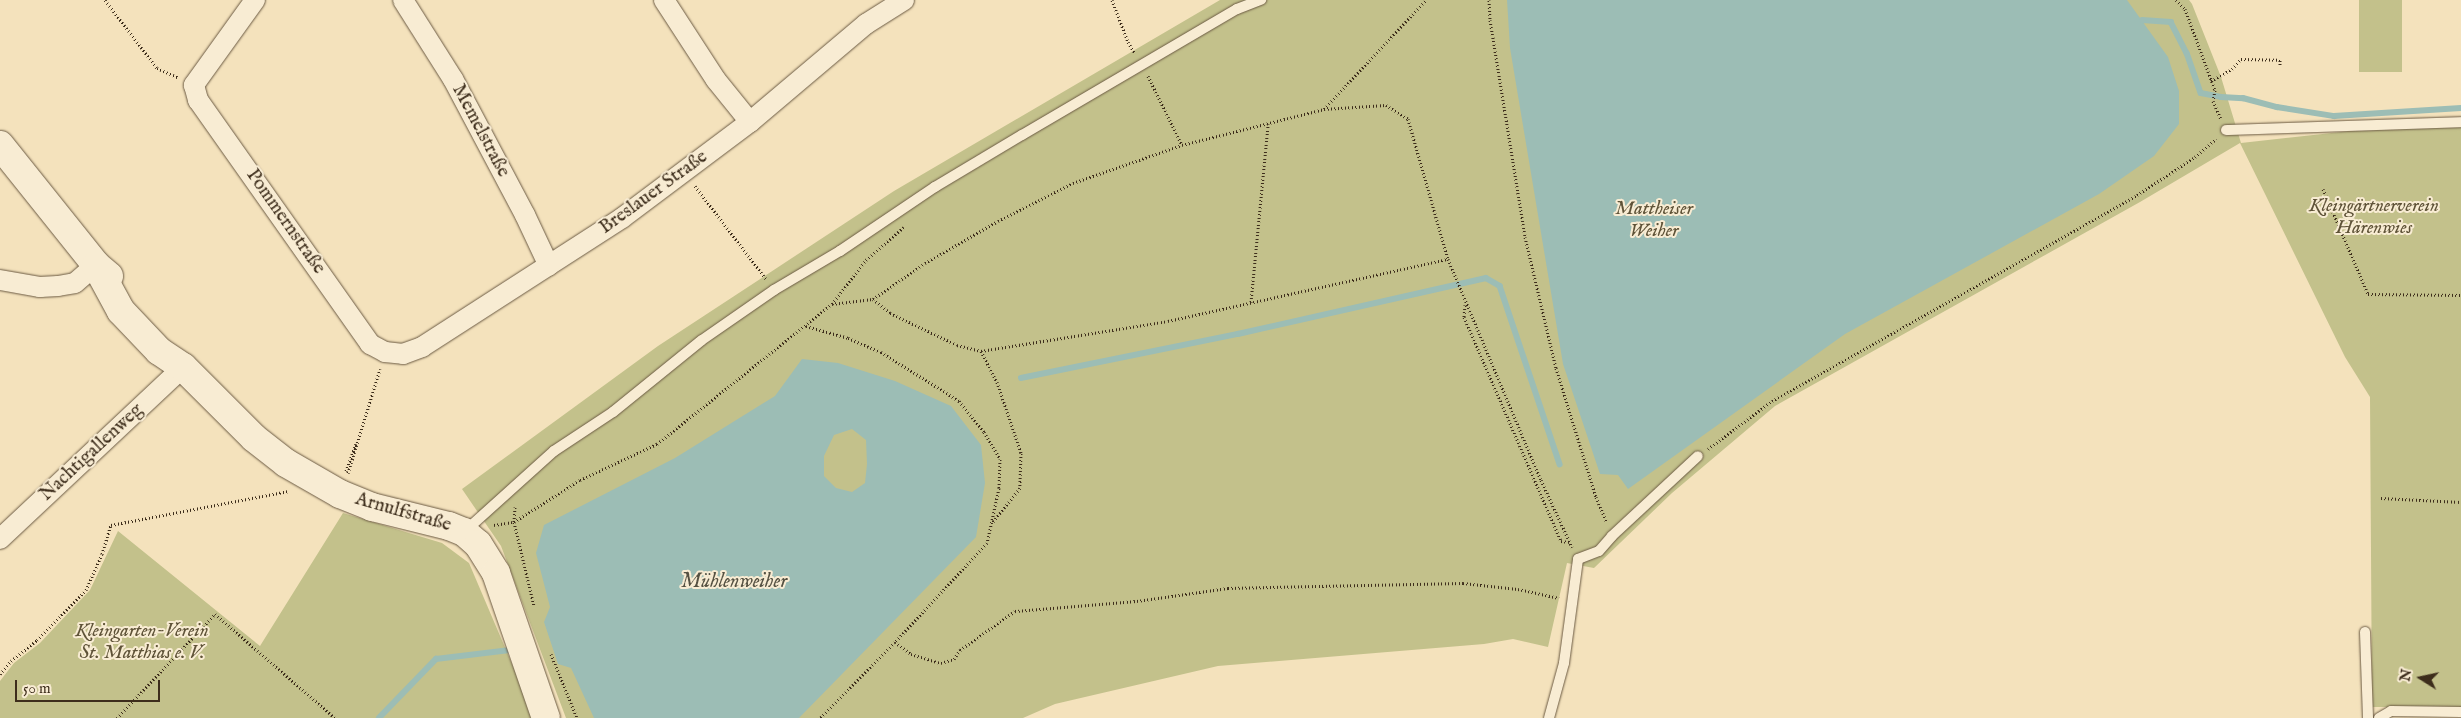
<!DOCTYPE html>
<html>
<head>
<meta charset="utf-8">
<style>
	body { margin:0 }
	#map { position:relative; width:2461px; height:718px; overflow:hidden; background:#f4e2bc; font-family:"IM FELL English",serif }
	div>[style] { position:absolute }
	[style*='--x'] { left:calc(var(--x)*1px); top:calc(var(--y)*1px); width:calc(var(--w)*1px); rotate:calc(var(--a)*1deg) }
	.green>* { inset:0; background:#c3c18b; transform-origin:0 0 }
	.water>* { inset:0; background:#9cbdb5 }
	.stream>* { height:5.5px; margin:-2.75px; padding:0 2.75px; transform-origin:2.75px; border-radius:2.75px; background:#9cbdb5 }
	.path>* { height:3px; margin-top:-1.5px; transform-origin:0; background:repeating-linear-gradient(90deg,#3d2d1b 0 1px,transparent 0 3.5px) }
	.roads { filter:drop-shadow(0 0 1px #6b5a43) drop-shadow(0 0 1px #6b5a43) }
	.lane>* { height:10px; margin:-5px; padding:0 5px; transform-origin:5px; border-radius:5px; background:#f8ecd3 }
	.street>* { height:20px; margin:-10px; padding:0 10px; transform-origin:10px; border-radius:10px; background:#f8ecd3 }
	.secondary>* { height:28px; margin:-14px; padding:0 14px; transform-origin:14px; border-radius:14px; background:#f8ecd3 }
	span { translate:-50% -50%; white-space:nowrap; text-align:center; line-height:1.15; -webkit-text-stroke:4px #f8ecd3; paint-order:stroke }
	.street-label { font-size:19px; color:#3d2d1b }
	.park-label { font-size:19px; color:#5e5237; font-style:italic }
	.water-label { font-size:20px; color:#555142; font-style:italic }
	.north { position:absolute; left:2396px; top:653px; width:50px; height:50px; -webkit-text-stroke:4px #f8ecd3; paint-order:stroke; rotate:280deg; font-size:14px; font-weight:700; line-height:20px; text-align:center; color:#3d2d1b }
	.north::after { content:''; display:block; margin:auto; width:18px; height:22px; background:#3d2d1b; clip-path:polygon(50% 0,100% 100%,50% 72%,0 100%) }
	.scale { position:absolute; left:15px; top:680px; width:145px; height:22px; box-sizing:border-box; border:2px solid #3d2d1b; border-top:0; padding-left:6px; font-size:15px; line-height:18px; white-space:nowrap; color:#3d2d1b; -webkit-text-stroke:4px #f8ecd3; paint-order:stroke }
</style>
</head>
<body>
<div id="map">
	<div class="green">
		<div style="clip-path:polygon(1220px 0,2189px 0,2192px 4px,2221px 77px,2241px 143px,2350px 131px,2461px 127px,2461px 707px,2372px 707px,2370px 397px,2345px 357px,2240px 143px,2140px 202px,1775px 406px,1672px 493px,1594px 568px,1567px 563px,1548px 647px,1513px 639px,1484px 644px,1218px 666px,1055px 704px,1023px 718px,566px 718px,501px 546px,462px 489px,658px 346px,894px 191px)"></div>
		<div style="left:2359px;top:0;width:43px;height:72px"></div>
		<div style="clip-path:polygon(343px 513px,442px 543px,469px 563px,535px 718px,0 718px,0 681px,14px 663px,40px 643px,90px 590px,118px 531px,260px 646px)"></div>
	</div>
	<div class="water">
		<div style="clip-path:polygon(1507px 0,2127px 0,2168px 57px,2179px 91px,2179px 124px,2154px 156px,2099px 194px,1845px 334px,1628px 489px,1618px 475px,1600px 474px,1563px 364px,1510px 48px)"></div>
		<div style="clip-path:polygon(evenodd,802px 359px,838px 363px,895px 381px,951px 406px,981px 445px,985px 483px,976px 537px,799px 718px,594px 718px,571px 668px,558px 664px,544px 622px,550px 607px,536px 553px,544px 525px,675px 458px,775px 396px,802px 359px,852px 429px,866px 440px,867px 464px,865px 483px,852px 492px,836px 488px,824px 476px,824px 456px,834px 435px,852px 429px)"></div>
	</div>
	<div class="stream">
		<div style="--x:2142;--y:20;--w:29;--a:4"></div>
		<div style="--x:2171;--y:22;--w:35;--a:63"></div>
		<div style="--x:2187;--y:53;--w:42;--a:70.7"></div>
		<div style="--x:2201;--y:93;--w:20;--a:11"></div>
		<div style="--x:2221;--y:97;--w:22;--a:3"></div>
		<div style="--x:2243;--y:98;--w:35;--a:15"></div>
		<div style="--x:2277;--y:107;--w:58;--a:9"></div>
		<div style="--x:2334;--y:116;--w:127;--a:-3.6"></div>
		<div style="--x:1021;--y:378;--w:221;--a:-11.5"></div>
		<div style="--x:1238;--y:334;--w:254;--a:-12.7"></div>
		<div style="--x:1486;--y:278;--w:16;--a:30"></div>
		<div style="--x:1500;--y:286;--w:188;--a:71.4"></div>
		<div style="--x:379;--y:718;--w:82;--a:-46"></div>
		<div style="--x:436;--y:659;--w:75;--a:-6.9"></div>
	</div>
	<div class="path">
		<div style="--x:105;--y:0;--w:86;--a:52.6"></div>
		<div style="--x:157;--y:68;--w:24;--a:24"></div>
		<div style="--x:1112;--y:0;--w:45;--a:69.1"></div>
		<div style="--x:1128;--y:42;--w:13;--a:58"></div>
		<div style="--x:1489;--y:0;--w:20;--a:87"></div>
		<div style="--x:1490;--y:20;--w:220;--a:80.8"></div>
		<div style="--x:1525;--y:237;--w:135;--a:76.7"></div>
		<div style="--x:1556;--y:368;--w:135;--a:72.8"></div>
		<div style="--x:1596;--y:497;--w:26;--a:67"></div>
		<div style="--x:2176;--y:0;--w:13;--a:45"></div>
		<div style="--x:2185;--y:9;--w:86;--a:69.7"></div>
		<div style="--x:2215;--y:90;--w:11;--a:100"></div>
		<div style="--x:2213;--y:101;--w:20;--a:66"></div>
		<div style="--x:1148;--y:76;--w:77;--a:63.8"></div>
		<div style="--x:2211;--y:81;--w:24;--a:-30"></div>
		<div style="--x:2232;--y:69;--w:13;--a:-48"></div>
		<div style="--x:2241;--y:59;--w:39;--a:1"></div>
		<div style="--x:2280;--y:60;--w:5;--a:90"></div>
		<div style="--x:1324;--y:109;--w:149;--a:-46.9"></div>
		<div style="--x:695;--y:186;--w:117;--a:52.6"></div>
		<div style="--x:2323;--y:189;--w:114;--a:66.8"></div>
		<div style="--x:2368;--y:294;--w:93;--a:0.6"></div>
		<div style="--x:873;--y:299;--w:22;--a:39"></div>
		<div style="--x:890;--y:313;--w:74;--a:25.5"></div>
		<div style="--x:957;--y:345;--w:25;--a:14"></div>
		<div style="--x:981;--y:351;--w:35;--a:63"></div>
		<div style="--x:997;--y:382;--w:75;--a:71.3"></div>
		<div style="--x:1021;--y:453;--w:35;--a:92"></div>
		<div style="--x:1020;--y:488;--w:45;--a:128.7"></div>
		<div style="--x:1251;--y:302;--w:179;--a:-84.5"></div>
		<div style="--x:832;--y:304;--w:41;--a:-7"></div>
		<div style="--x:873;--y:299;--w:63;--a:-34.7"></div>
		<div style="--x:925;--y:263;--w:84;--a:-29.9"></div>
		<div style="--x:998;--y:221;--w:84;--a:-26.9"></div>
		<div style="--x:1073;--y:183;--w:115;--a:-19.2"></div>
		<div style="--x:1182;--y:145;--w:146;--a:-14.2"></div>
		<div style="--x:1324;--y:109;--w:62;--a:-3.7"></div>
		<div style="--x:1386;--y:105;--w:26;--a:32"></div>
		<div style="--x:1408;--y:119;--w:146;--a:74.1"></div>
		<div style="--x:1448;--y:259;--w:240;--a:67.2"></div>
		<div style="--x:1541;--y:480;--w:74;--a:65.2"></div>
		<div style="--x:1465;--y:305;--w:12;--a:95"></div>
		<div style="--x:1464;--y:317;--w:244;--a:66.6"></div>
		<div style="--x:1561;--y:541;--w:8;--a:7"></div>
		<div style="--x:806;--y:326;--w:44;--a:15.9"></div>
		<div style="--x:848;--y:338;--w:36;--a:23"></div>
		<div style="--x:881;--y:352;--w:92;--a:32.1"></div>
		<div style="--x:959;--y:401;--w:40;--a:51"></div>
		<div style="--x:984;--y:432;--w:31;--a:59"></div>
		<div style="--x:1000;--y:459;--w:29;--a:92"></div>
		<div style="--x:999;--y:488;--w:56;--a:102.3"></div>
		<div style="--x:987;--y:543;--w:135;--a:132.9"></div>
		<div style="--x:895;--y:642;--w:107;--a:134.6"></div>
		<div style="--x:981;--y:351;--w:189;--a:-9.1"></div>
		<div style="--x:1168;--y:321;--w:287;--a:-12.5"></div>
		<div style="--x:1708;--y:449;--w:80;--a:-36.9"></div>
		<div style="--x:1772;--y:401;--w:419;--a:-29.4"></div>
		<div style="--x:2137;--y:195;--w:69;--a:-33.2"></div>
		<div style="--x:2195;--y:157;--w:28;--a:-41"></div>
		<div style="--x:346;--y:471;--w:29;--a:-70"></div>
		<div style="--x:348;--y:473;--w:109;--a:-72.9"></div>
		<div style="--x:2381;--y:498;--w:80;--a:2.9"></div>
		<div style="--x:515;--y:507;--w:15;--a:94"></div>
		<div style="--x:514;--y:522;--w:86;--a:76.6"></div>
		<div style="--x:494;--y:525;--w:20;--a:-9"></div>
		<div style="--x:514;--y:522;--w:78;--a:-32.5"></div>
		<div style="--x:580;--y:480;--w:85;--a:-25.1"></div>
		<div style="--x:657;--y:444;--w:224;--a:-38.7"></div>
		<div style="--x:832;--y:304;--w:56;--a:-52.3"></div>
		<div style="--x:866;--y:260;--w:50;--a:-41"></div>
		<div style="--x:895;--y:642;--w:20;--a:37"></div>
		<div style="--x:911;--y:654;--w:31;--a:17"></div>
		<div style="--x:941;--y:663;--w:14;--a:-17"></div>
		<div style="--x:954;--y:659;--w:11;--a:-56"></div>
		<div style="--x:960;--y:650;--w:67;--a:-35.3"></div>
		<div style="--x:1015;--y:611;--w:122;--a:-4.7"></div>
		<div style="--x:1137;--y:601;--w:92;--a:-8.1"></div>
		<div style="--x:1228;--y:588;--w:235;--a:-1.2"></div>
		<div style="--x:1463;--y:583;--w:55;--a:6.2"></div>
		<div style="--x:1518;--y:589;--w:42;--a:12.4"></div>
		<div style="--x:551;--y:654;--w:69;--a:67.9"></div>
		<div style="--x:0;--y:674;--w:17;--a:-50"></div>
		<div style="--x:11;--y:661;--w:33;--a:-39"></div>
		<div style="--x:37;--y:640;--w:70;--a:-45.6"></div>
		<div style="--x:86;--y:590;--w:39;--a:-66"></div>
		<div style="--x:102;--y:554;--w:30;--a:-73"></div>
		<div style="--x:111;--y:525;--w:181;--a:-10.8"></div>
		<div style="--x:117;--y:718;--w:143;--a:-46.7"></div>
		<div style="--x:215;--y:614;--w:159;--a:40.9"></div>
	</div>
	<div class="roads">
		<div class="lane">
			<div style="--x:2226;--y:130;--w:235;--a:-1.9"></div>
			<div style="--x:464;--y:532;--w:121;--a:-42"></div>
			<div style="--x:554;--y:451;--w:71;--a:-33.5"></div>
			<div style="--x:613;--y:412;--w:114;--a:-39"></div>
			<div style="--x:702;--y:340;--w:88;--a:-34.8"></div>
			<div style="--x:774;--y:290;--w:77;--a:-30.6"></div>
			<div style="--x:840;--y:251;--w:115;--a:-34"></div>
			<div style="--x:935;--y:187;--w:101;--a:-30.9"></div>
			<div style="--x:1022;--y:135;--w:249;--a:-30.4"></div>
			<div style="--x:1237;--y:9;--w:26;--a:-21"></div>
			<div style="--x:2365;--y:632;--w:86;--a:88"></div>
			<div style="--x:1549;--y:718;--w:57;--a:-74.7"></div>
			<div style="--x:1564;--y:663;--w:105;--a:-82.3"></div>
			<div style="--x:1578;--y:559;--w:22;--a:-21"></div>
			<div style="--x:1599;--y:551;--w:20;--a:-49"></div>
			<div style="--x:1612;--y:536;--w:117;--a:-42.9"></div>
			<div style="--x:2379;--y:718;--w:14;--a:-30"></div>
			<div style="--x:2391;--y:711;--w:70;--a:0.8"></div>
		</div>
		<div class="street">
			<div style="--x:255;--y:0;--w:105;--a:125.7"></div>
			<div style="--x:194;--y:85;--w:16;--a:75"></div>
			<div style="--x:198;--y:100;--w:299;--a:54.8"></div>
			<div style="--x:370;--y:344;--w:17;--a:28"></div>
			<div style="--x:385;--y:352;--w:18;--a:6"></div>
			<div style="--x:403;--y:354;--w:20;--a:-20"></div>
			<div style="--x:422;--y:347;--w:238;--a:-32.8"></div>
			<div style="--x:622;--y:218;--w:160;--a:-36.9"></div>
			<div style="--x:750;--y:122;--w:152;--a:-40.2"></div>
			<div style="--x:866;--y:24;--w:45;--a:-32.3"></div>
			<div style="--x:403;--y:0;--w:93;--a:57.7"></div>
			<div style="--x:453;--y:79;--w:154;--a:62.1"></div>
			<div style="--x:525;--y:215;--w:56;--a:64.8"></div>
			<div style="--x:664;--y:0;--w:95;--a:57"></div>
			<div style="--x:716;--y:80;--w:54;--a:51"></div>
			<div style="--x:0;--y:280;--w:41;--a:9.9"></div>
			<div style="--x:40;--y:287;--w:18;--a:-3"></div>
			<div style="--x:58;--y:286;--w:17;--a:-10"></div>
			<div style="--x:75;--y:283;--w:28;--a:-41"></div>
			<div style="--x:0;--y:539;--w:251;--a:-43.2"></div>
		</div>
		<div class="secondary">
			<div style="--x:0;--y:145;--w:154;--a:51.3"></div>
			<div style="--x:96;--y:265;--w:17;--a:40"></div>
			<div style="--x:96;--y:265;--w:52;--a:61.5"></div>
			<div style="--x:121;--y:311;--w:55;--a:46.5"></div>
			<div style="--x:159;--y:351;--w:29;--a:34"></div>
			<div style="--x:183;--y:367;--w:100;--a:45"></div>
			<div style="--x:254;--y:438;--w:41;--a:38"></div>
			<div style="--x:286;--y:463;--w:62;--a:29.9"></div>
			<div style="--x:340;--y:494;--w:35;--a:22"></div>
			<div style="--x:372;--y:507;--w:79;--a:13.9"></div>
			<div style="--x:449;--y:526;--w:16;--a:22"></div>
			<div style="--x:464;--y:532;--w:18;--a:41"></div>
			<div style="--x:478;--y:544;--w:34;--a:58"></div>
			<div style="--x:496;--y:573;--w:153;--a:71"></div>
		</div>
	</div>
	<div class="street-label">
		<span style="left:480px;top:131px;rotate:62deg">Memelstraße</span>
		<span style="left:654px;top:193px;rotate:-36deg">Breslauer Straße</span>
		<span style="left:285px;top:222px;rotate:55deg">Pommernstraße</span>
		<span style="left:92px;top:453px;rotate:-43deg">Nachtigallenweg</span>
		<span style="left:403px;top:513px;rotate:16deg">Arnulfstraße</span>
	</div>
	<div class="park-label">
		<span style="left:2374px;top:218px">Kleingärtnerverein<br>Härenwies</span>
		<span style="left:1654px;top:221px">Mattheiser<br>Weiher</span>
		<span style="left:142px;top:643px">Kleingarten-Verein<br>St. Matthias e. V.</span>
	</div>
	<div class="water-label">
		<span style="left:734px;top:581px">Mühlenweiher</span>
	</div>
	<div class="north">N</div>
	<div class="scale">50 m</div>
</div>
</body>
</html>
